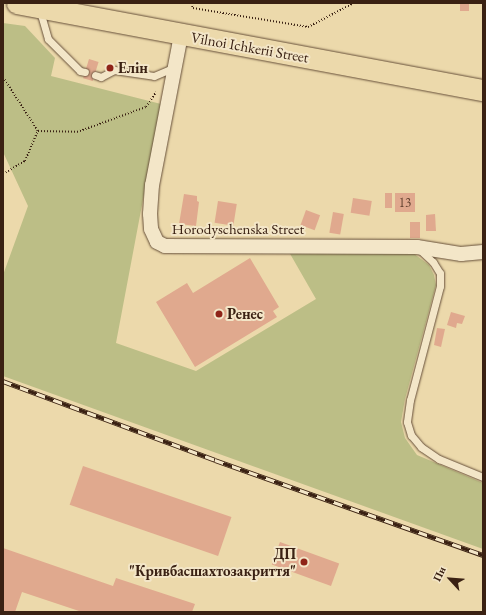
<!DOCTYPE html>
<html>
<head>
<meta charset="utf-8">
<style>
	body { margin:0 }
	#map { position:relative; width:486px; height:615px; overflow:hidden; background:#ecd9ab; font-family:"EB Garamond",serif }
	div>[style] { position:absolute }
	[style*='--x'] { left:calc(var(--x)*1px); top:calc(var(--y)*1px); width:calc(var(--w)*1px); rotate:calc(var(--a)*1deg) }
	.green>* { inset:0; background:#bcbe86 }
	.building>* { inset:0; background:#e0a98e; transform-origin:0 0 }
	.path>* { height:2px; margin-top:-1px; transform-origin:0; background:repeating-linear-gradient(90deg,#3a2113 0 1px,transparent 0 3px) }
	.roads { filter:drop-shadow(0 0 1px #664f39) drop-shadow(0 0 1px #664f39) }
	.service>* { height:7px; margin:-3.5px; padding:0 3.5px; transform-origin:3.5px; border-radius:3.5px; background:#f3e6c8 }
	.minor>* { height:14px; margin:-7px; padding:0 7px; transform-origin:7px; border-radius:7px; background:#f3e6c8 }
	.primary>* { height:21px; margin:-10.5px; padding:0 10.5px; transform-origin:10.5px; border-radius:10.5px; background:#ecd9ab }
	.rail>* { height:4.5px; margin-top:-2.25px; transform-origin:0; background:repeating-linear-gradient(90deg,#f3e6c8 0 9px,#3a2113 0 18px); box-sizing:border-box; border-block:1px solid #3a2113 }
	.dots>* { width:11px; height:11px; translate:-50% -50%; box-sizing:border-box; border:2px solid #f3e6c8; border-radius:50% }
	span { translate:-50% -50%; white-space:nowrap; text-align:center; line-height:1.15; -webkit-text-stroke:4px #f3e6c8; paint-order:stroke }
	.number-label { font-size:13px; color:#644332 }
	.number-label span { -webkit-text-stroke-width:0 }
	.street-label { font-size:15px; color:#3a2113 }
	.poi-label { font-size:15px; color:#3a2113; font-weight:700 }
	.left { translate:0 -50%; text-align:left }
	.right { translate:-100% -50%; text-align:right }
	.frame { position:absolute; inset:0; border:4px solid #3a2113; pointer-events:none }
	.north { position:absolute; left:430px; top:559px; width:40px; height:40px; -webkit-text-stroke:3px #f3e6c8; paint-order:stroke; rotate:296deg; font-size:11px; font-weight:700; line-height:16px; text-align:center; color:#3a2113 }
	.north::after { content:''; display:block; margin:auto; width:14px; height:18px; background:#3a2113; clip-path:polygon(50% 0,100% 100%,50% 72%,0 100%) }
</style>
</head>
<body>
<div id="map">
	<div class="green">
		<div style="clip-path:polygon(3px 23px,25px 26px,55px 58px,51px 76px,161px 104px,116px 343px,196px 371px,316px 299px,289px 252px,413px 253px,429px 265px,434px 275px,436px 285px,405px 399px,401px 422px,405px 438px,417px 455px,483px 483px,483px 549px,3px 376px,3px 275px,28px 206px,3px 152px)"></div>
	</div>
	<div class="building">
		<div style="left:460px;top:3px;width:9px;height:8px"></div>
		<div style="left:89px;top:59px;width:10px;height:20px;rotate:17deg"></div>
		<div style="left:385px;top:193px;width:7px;height:15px"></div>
		<div style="left:395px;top:193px;width:20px;height:19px"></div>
		<div style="clip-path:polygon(184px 194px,197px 196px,197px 201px,199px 202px,196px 226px,179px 224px)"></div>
		<div style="left:353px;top:198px;width:19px;height:15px;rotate:9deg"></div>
		<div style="left:218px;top:201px;width:19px;height:22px;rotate:9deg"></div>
		<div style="left:306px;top:210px;width:15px;height:16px;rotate:20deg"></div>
		<div style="left:333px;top:212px;width:11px;height:21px;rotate:10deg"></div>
		<div style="clip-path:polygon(435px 214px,436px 231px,426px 231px,426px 215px)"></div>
		<div style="left:410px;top:222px;width:10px;height:16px"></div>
		<div style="clip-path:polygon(250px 258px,279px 307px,273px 311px,277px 317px,195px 367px,156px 302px,187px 283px,193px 293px)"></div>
		<div style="clip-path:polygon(451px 312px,465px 316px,462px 324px,457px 323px,456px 328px,447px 325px)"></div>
		<div style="clip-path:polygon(437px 328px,445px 329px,441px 347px,434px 345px)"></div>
		<div style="left:83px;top:466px;width:157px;height:41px;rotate:19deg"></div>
		<div style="left:280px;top:542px;width:63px;height:24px;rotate:20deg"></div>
		<div style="clip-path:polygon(3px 548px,113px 586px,116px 578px,195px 604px,192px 612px,82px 612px,22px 592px,15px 612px,3px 612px)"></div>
	</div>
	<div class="path">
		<div style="--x:191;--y:3;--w:5;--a:68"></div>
		<div style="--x:193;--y:8;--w:117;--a:9.4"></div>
		<div style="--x:308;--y:27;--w:52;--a:-27.6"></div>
		<div style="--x:3;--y:77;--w:64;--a:57.1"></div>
		<div style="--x:3;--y:174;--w:26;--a:-31"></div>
		<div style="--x:25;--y:161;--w:33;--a:-67"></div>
		<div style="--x:38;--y:131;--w:39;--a:1"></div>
		<div style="--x:77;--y:132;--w:73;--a:-19.9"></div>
		<div style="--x:146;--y:107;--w:18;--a:-56"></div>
	</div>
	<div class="roads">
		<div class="service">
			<div style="--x:40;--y:11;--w:29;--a:74"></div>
			<div style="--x:48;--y:39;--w:45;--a:45"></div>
			<div style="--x:80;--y:71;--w:5;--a:11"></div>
			<div style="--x:95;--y:75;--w:6;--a:18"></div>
			<div style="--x:101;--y:77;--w:15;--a:-28"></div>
			<div style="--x:114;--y:70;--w:40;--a:8.5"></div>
			<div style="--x:154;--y:76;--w:23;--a:-23"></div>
			<div style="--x:420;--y:250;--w:18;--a:43"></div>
			<div style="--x:433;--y:262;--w:13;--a:58"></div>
			<div style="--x:440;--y:273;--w:13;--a:90"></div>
			<div style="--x:440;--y:286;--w:118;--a:104.7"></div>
			<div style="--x:410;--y:400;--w:22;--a:98"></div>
			<div style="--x:407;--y:422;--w:14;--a:73"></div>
			<div style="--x:411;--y:435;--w:16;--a:50"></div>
			<div style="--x:421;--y:447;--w:22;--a:34"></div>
			<div style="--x:439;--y:459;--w:48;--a:22.2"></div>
		</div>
		<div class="minor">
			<div style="--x:181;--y:35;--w:153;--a:100.9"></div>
			<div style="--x:152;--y:185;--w:29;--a:94"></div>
			<div style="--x:150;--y:214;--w:15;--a:86"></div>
			<div style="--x:151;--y:229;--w:14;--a:65"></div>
			<div style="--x:157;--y:242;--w:9;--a:27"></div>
			<div style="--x:165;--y:246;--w:252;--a:0.2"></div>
			<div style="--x:417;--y:247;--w:45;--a:9"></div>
			<div style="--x:461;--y:254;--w:22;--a:-5"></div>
		</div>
		<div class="primary">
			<div style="--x:17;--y:3;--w:474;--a:10.6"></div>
		</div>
	</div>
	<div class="rail">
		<div style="--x:3;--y:381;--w:226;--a:20.4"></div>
		<div style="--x:215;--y:460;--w:284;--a:19.5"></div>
	</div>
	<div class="dots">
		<div style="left:110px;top:68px;background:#8f2418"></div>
		<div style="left:219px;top:314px;background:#8f2418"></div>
		<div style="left:304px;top:562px;background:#8f2418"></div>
	</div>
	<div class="number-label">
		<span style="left:405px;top:203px">13</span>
	</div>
	<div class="street-label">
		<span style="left:250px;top:47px;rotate:10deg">Vilnoi Ichkerii Street</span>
		<span style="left:238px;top:229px">Horodyschenska Street</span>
	</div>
	<div class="poi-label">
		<span class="left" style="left:118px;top:68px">Елін</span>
		<span class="left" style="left:227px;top:314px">Ренес</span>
		<span class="right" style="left:296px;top:562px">ДП<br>"Кривбасшахтозакриття"</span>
	</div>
	<div class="frame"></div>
	<div class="north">Пн</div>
</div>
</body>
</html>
